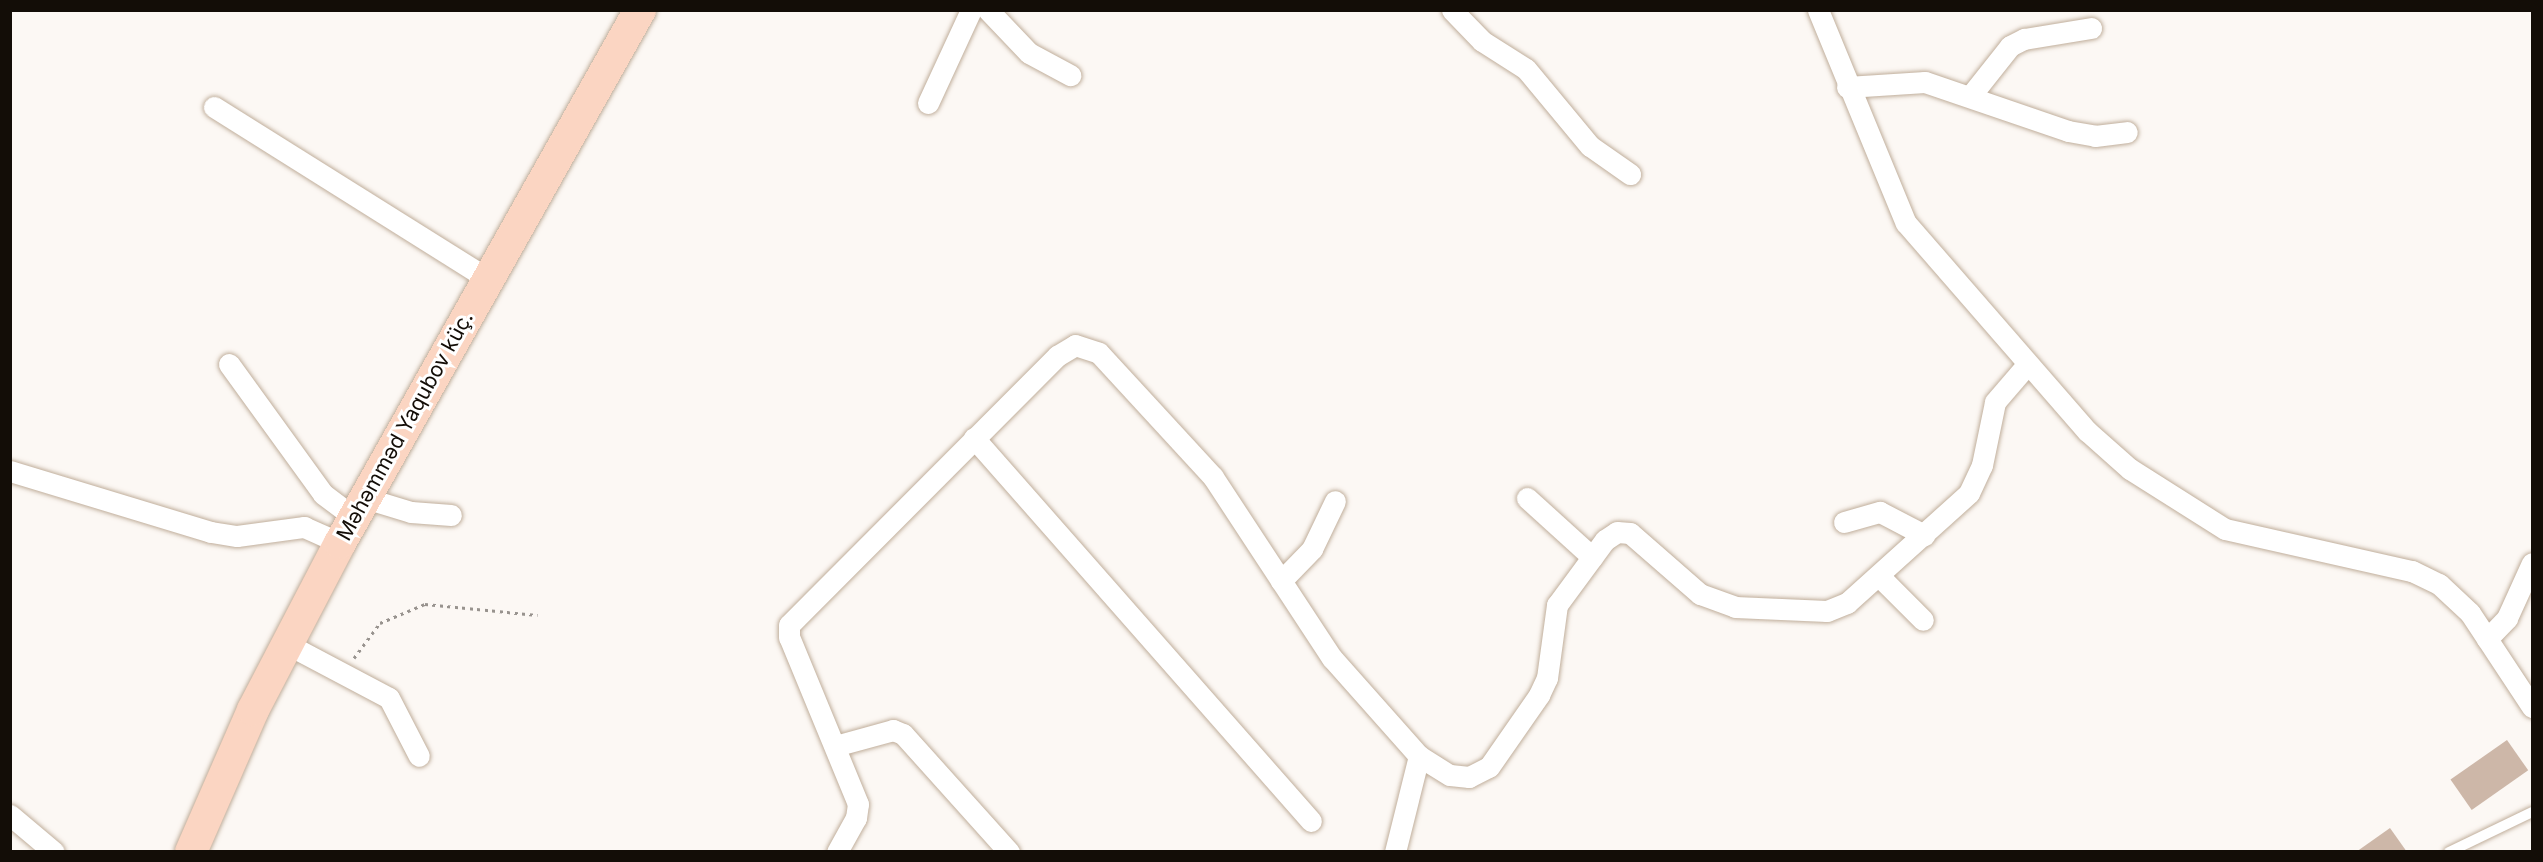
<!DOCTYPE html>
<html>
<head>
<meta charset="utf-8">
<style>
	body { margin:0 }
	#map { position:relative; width:2543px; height:862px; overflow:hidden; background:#fcf8f4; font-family:Inter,sans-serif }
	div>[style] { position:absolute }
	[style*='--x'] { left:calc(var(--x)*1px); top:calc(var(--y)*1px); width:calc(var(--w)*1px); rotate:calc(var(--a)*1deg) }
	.building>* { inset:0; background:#cdb7a8; transform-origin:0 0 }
	.path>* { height:3px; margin-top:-1.5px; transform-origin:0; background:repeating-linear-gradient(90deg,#98938e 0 3px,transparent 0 7.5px) }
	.roads { filter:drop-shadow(0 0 2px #c0ae9b) drop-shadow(0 0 2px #c0ae9b) }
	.service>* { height:10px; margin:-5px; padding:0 5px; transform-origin:5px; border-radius:5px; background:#fff }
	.minor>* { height:21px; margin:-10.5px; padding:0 10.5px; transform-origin:10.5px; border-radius:10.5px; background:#fff }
	.primary>* { height:32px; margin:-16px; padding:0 16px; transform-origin:16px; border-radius:16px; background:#fbd5c2 }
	span { translate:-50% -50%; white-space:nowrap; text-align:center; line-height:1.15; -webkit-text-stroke:6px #fff; paint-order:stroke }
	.street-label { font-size:21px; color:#130d07 }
	.frame { position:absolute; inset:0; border:12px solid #130d07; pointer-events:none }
</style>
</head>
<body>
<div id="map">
	<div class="building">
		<div style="left:2507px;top:740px;width:37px;height:69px;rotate:55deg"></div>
		<div style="clip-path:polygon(2390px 828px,2407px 852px,2356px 852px)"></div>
	</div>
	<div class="path">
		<div style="--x:354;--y:658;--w:44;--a:-53.4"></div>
		<div style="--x:380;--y:623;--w:49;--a:-22.9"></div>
		<div style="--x:425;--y:604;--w:113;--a:5.6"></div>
	</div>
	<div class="roads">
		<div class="service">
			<div style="--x:2449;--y:852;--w:92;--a:-25.7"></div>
		</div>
		<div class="minor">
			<div style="--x:988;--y:10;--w:59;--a:46.4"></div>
			<div style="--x:1029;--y:53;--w:47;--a:28.2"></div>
			<div style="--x:1452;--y:10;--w:43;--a:45.9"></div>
			<div style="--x:1482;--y:41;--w:52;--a:32.5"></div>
			<div style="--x:1526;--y:69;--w:100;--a:50.3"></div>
			<div style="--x:1590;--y:146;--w:49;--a:35"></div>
			<div style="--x:1818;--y:10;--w:230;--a:67.6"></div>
			<div style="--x:1906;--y:223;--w:276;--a:49"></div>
			<div style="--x:2087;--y:431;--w:57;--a:41.5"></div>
			<div style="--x:2130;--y:469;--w:112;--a:32.3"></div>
			<div style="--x:2225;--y:529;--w:192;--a:12.7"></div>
			<div style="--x:2412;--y:571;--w:30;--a:26"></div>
			<div style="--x:2439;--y:584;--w:42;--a:43.1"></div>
			<div style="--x:2470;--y:613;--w:113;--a:56.6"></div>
			<div style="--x:1847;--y:87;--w:78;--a:-3.7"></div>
			<div style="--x:1925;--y:82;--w:151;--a:18.9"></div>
			<div style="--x:2068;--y:131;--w:27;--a:10"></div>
			<div style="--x:2095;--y:136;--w:32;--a:-7"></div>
			<div style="--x:1972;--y:94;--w:61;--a:-51.6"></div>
			<div style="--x:2010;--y:46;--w:16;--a:-27"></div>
			<div style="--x:2024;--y:39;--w:68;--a:-9.3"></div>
			<div style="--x:928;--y:103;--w:102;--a:-65.2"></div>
			<div style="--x:214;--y:107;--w:324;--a:32.1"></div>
			<div style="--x:229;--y:364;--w:160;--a:54.1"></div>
			<div style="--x:323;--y:494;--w:39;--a:37"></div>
			<div style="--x:974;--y:438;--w:510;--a:48.66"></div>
			<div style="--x:10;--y:471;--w:210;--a:16.9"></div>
			<div style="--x:211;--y:532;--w:26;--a:9"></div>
			<div style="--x:237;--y:536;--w:68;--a:-7.7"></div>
			<div style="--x:304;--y:527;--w:39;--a:24"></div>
			<div style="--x:365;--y:498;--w:48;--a:16.9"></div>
			<div style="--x:411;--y:512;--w:40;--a:4.3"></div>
			<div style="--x:1527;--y:498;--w:88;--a:42.2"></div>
			<div style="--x:1844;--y:522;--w:37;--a:-16"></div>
			<div style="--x:1880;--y:512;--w:50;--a:27.6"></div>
			<div style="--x:1879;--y:576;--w:62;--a:45"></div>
			<div style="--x:1281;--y:581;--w:45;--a:-45.9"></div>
			<div style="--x:1312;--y:549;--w:53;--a:-64.4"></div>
			<div style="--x:2487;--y:639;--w:29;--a:-46"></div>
			<div style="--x:2507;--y:618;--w:60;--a:-65.6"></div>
			<div style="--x:287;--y:644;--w:115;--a:27.9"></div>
			<div style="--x:389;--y:698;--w:65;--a:62.7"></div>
			<div style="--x:835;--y:746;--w:60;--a:-15.4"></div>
			<div style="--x:893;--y:730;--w:11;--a:22"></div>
			<div style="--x:903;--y:734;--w:159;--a:48.1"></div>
			<div style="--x:10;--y:815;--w:57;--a:40.1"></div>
			<div style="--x:837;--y:852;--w:39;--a:-61"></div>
			<div style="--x:856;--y:818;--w:14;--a:-82"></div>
			<div style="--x:858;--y:804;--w:181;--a:-112.4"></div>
			<div style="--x:789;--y:637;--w:12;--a:-90"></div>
			<div style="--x:789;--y:625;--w:380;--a:-45.1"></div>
			<div style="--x:1057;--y:356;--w:21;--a:-31"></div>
			<div style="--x:1075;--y:345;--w:25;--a:18"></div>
			<div style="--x:1099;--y:353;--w:168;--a:47.4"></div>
			<div style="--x:1213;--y:477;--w:217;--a:56.7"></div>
			<div style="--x:1332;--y:658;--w:131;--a:48.4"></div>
			<div style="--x:1419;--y:756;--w:36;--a:32"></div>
			<div style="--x:1450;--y:775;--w:19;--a:6"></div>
			<div style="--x:1469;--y:777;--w:22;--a:-27"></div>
			<div style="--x:1489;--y:767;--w:88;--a:-55.2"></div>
			<div style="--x:1539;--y:695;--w:19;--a:-65"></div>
			<div style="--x:1547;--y:678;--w:74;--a:-82.2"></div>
			<div style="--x:1557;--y:605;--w:81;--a:-53.6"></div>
			<div style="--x:1605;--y:540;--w:14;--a:-34"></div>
			<div style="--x:1617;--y:532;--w:13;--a:4"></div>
			<div style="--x:1630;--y:533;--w:93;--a:41.1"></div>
			<div style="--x:1700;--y:594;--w:37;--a:20"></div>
			<div style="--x:1735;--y:607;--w:92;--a:2.5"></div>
			<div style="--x:1827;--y:611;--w:22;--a:-22"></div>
			<div style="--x:1847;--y:603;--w:164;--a:-42"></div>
			<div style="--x:1969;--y:493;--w:31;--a:-65"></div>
			<div style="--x:1982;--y:465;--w:64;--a:-78.3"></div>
			<div style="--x:1995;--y:402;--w:48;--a:-49.3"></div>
			<div style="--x:1395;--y:852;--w:99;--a:-76"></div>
		</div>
		<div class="primary">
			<div style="--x:191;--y:852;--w:155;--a:-66.4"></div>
			<div style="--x:253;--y:710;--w:188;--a:-62.5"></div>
			<div style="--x:340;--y:543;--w:612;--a:-60.63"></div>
		</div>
	</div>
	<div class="street-label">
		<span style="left:405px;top:426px;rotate:-61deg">Məhəmməd Yaqubov küç.</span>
	</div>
	<div class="frame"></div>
</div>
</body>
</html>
